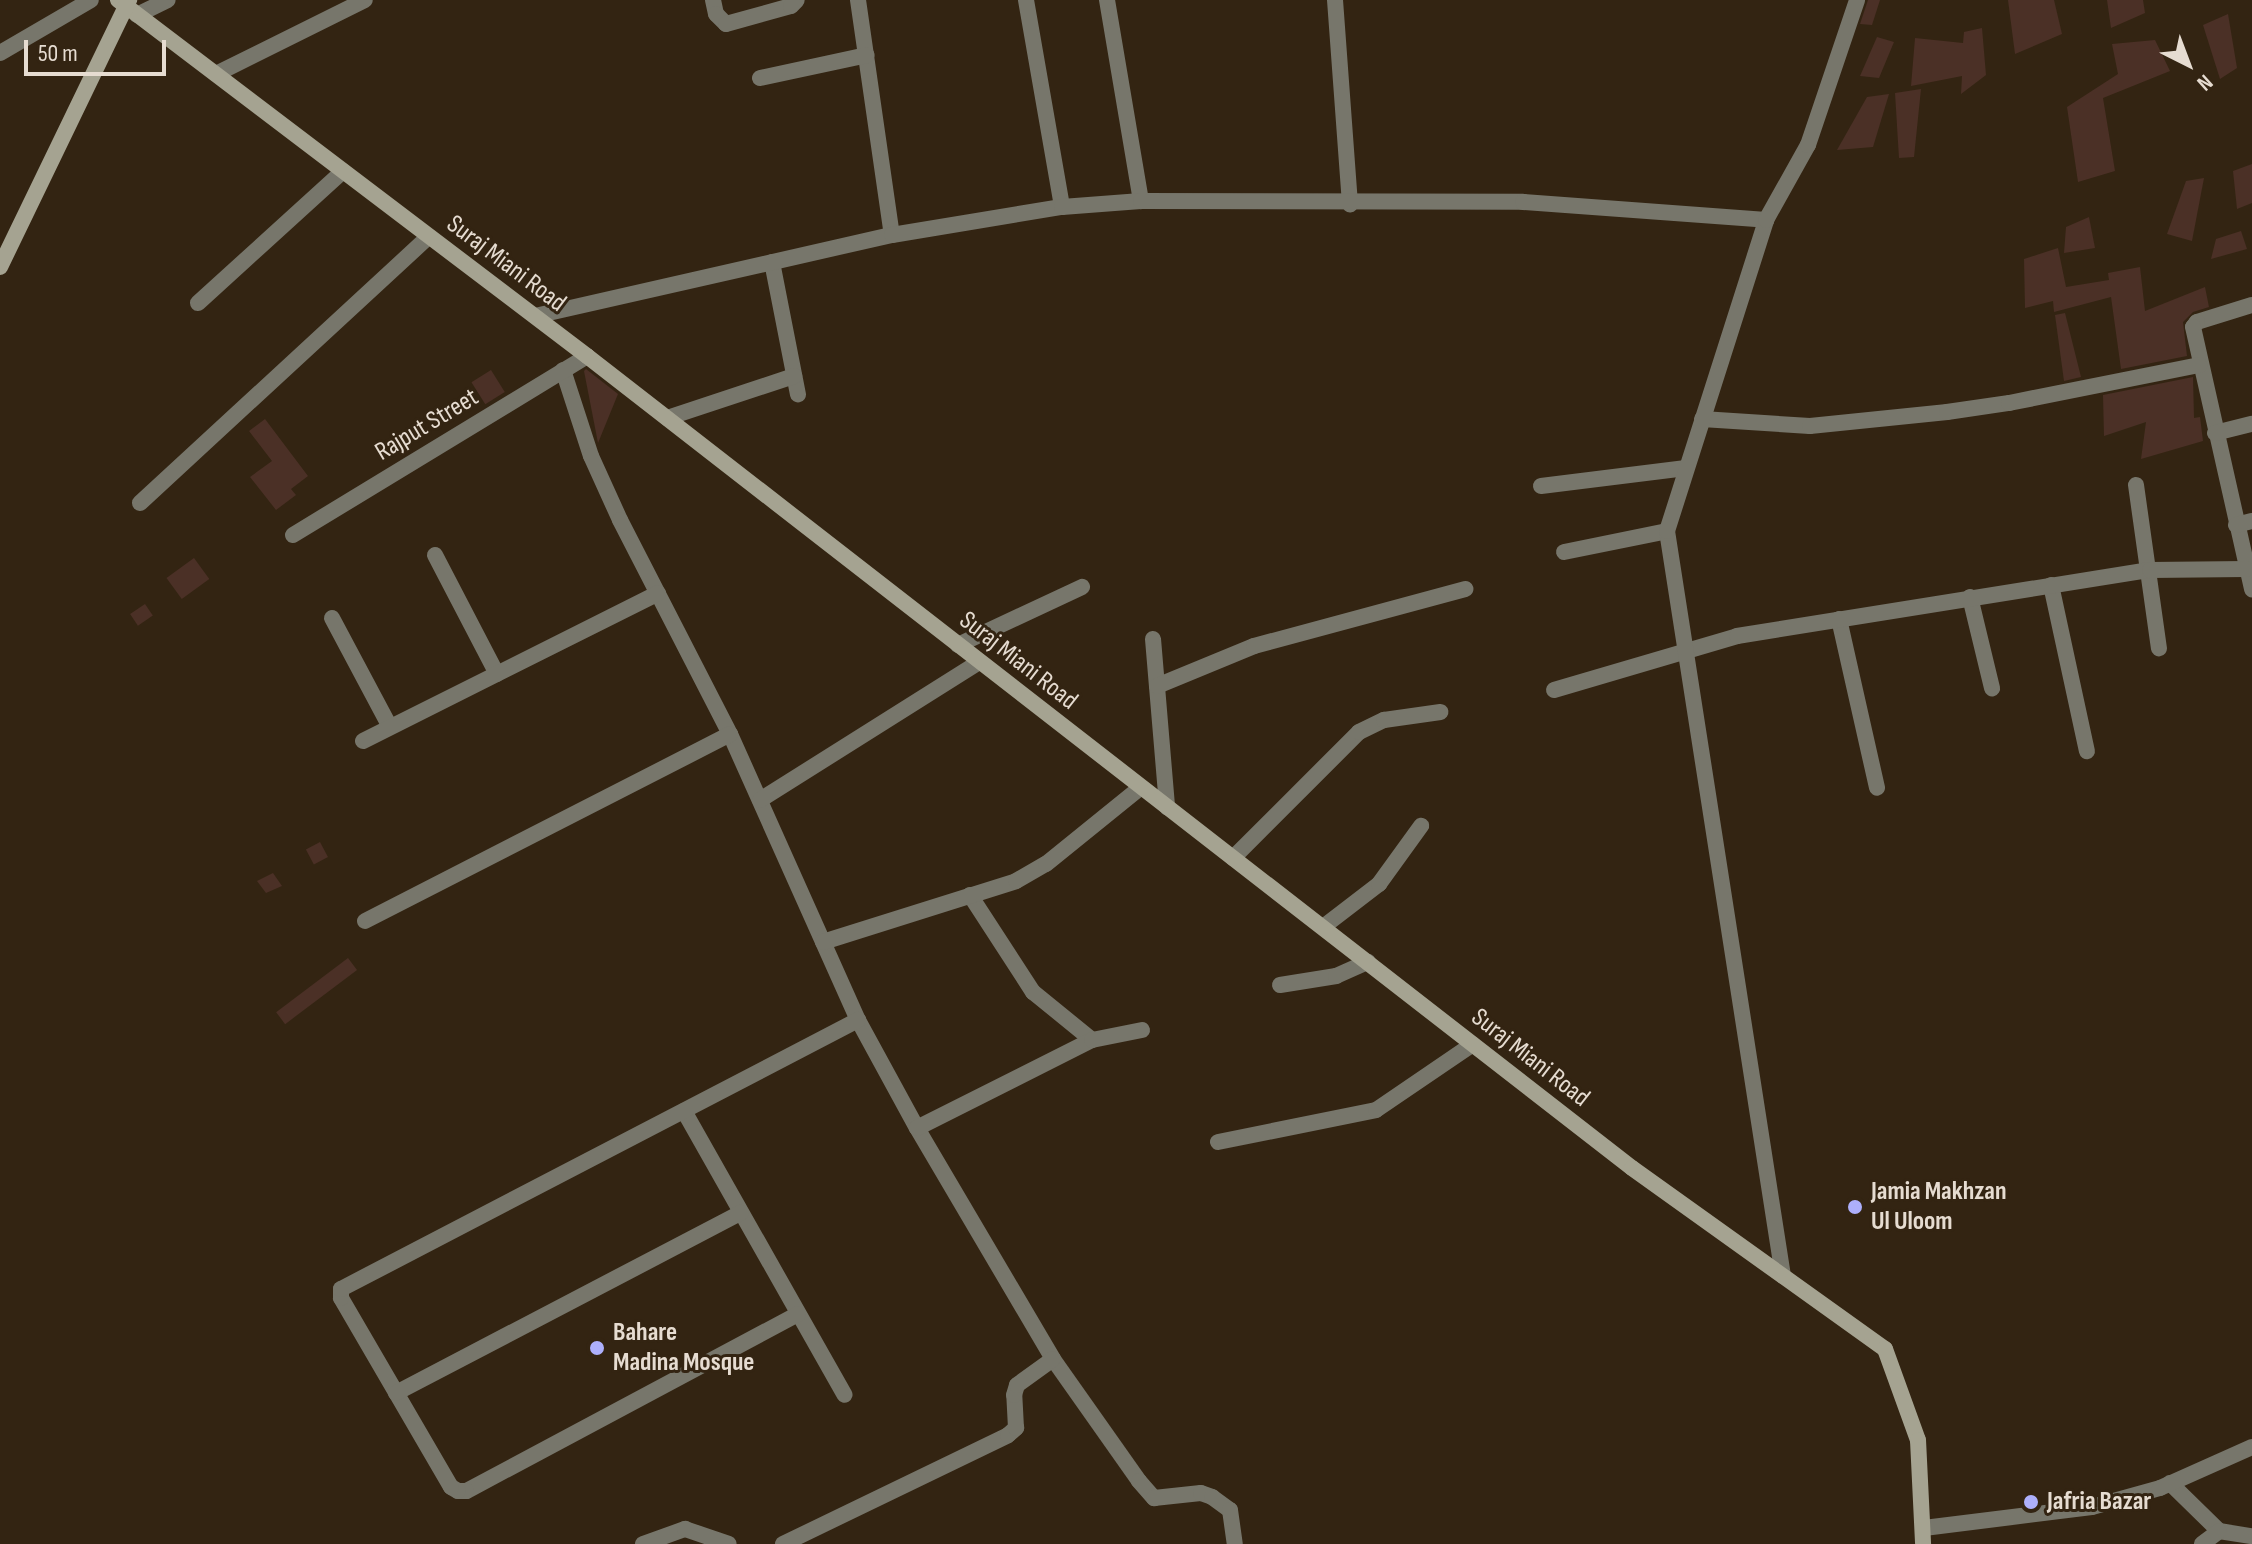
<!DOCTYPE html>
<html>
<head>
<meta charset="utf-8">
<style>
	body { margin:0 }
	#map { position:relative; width:2252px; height:1544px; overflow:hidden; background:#332412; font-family:"Sofia Sans Condensed",sans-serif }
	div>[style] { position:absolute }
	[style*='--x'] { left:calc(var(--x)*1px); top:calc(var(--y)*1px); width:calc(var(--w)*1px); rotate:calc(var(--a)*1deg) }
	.building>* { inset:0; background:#4b3026; transform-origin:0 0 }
	.street>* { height:16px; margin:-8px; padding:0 8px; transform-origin:8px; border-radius:8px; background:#77766b }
	.secondary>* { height:16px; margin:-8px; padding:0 8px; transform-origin:8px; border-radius:8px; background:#a5a391 }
	.dots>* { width:22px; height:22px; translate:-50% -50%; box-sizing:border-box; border:4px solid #332412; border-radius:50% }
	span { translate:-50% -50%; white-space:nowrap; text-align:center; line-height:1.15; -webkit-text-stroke:6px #332412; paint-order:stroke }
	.street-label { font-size:26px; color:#e6dcd1 }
	.poi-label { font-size:26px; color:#e6dcd1; font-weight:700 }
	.left { translate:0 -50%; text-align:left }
	.north { position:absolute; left:2148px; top:24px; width:80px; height:80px; -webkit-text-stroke:6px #332412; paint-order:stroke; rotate:138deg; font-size:22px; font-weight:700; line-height:32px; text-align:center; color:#e6dcd1 }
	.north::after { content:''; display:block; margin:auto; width:28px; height:36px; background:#e6dcd1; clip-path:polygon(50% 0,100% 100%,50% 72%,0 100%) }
	.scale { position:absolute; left:24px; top:40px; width:142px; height:36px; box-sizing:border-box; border:4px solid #e6dcd1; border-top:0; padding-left:10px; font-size:24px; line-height:28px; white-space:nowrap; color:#e6dcd1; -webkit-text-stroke:6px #332412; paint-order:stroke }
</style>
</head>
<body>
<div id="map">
	<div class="building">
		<div style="clip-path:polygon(1868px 0,1880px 0,1872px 25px,1860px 24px)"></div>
		<div style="clip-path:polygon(2008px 0,2054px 0,2062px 34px,2015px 54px)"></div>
		<div style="clip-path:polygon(2107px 0,2143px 0,2145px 13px,2111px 28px)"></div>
		<div style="clip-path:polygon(2228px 14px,2237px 68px,2220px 79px,2203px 25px)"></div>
		<div style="clip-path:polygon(1982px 28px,1986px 75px,1961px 94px,1962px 76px,1911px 86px,1915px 38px,1963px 43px,1964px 32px)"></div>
		<div style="clip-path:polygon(1877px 37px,1894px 42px,1879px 78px,1860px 76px)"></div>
		<div style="clip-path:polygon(2155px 40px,2170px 71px,2103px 98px,2115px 171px,2078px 182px,2067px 107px,2118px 74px,2112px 44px)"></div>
		<div style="clip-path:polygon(1921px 89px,1914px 157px,1899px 158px,1895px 93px)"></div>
		<div style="clip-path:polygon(1889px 94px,1873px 147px,1837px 150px,1867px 97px)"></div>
		<div style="clip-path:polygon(2252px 164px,2252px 203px,2237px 209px,2233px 171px)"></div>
		<div style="clip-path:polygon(2204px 178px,2192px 241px,2167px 234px,2186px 181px)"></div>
		<div style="clip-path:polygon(2089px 217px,2095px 248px,2064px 253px,2066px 227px)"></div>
		<div style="clip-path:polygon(2241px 231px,2247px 249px,2211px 259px,2216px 239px)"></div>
		<div style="clip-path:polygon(2058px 248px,2066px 287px,2109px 280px,2108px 273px,2140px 267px,2145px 311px,2205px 287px,2209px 307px,2193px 312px,2183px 322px,2187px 356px,2121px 369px,2111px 297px,2054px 312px,2053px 301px,2025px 308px,2024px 259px)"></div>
		<div style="clip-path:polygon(2065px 313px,2081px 377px,2064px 381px,2055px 315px)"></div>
		<div style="clip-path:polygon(586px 369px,618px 394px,598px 443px,584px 371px)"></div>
		<div style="left:491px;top:370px;width:26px;height:23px;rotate:58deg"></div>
		<div style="clip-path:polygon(2193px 377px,2194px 418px,2200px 417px,2203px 441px,2141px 459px,2146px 422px,2104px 436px,2103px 395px)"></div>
		<div style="clip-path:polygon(265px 419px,308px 476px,291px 489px,296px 495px,276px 510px,250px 477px,272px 461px,249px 431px)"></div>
		<div style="left:194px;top:558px;width:26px;height:34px;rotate:54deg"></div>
		<div style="left:145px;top:604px;width:14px;height:18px;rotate:56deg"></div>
		<div style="left:320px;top:842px;width:17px;height:16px;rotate:62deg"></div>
		<div style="clip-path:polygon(273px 873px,282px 886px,266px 893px,257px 881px)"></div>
		<div style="left:348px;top:958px;width:15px;height:90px;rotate:53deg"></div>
	</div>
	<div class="street">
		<div style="--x:713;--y:0;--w:14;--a:78"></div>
		<div style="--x:716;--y:14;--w:14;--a:45"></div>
		<div style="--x:726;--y:24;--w:67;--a:-15.5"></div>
		<div style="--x:791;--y:6;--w:8;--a:-45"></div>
		<div style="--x:858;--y:0;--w:237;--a:81.8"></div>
		<div style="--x:1026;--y:0;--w:210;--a:80.1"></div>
		<div style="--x:1107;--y:0;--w:204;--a:80.4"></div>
		<div style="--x:1335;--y:0;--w:205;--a:85.8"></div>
		<div style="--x:137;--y:15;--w:34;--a:-26"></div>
		<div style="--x:0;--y:53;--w:105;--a:-30.2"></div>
		<div style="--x:216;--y:74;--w:166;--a:-26.4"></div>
		<div style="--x:760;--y:78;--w:109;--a:-12.1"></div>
		<div style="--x:772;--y:262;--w:135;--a:78.9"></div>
		<div style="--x:198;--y:303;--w:196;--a:-42.3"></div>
		<div style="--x:2252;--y:305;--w:58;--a:162.8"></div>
		<div style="--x:2197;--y:322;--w:6;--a:129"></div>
		<div style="--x:2193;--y:327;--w:269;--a:77.3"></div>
		<div style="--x:535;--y:316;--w:366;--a:-12.8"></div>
		<div style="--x:892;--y:235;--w:172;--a:-9.4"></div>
		<div style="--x:1062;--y:207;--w:79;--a:-4.3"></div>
		<div style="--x:1141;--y:201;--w:382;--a:0.1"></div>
		<div style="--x:1523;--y:202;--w:244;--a:4.2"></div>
		<div style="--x:563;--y:370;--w:90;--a:72"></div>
		<div style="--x:591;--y:456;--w:70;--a:65.6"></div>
		<div style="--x:620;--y:520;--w:241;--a:62.8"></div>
		<div style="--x:730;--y:734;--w:313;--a:65.9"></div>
		<div style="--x:858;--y:1020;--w:123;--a:61.4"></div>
		<div style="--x:917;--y:1128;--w:268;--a:59.5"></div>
		<div style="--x:1053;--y:1359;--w:149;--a:54.8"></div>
		<div style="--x:1139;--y:1481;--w:23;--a:49"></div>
		<div style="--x:1154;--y:1498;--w:47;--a:-6.1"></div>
		<div style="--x:1201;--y:1493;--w:12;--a:20"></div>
		<div style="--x:1212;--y:1497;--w:22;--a:36"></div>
		<div style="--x:1230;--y:1510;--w:34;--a:82"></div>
		<div style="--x:667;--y:418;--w:134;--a:-18.3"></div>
		<div style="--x:1702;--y:419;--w:108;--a:3.7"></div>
		<div style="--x:1810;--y:426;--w:138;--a:-5.8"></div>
		<div style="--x:1947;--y:412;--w:63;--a:-8.3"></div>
		<div style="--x:2009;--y:403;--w:194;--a:-11.3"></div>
		<div style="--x:2215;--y:433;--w:38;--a:-14"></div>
		<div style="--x:2136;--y:485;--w:165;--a:82"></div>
		<div style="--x:1541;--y:486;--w:146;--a:-7.1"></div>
		<div style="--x:140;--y:503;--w:393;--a:-42.7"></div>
		<div style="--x:2236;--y:525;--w:16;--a:-14"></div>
		<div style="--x:293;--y:535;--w:344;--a:-31.3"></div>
		<div style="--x:1564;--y:552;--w:105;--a:-11.5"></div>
		<div style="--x:435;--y:555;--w:134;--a:62.5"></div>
		<div style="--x:2051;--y:585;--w:170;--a:77.8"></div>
		<div style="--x:1970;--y:597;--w:94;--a:76.4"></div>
		<div style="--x:332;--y:618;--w:123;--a:62"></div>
		<div style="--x:1839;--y:619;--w:173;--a:77.3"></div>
		<div style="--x:1153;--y:639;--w:169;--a:85.2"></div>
		<div style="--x:958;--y:645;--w:137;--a:-25.1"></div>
		<div style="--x:1157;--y:686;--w:105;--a:-22.4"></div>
		<div style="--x:1254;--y:646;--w:219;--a:-15.1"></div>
		<div style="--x:1554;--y:690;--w:191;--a:-16.4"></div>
		<div style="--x:1737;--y:636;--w:418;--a:-9.1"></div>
		<div style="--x:2150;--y:570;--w:96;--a:-0.6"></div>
		<div style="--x:363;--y:741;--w:330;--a:-26.6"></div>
		<div style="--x:760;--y:800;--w:259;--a:-32.2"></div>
		<div style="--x:1233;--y:858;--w:178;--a:-45"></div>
		<div style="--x:1359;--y:732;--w:28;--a:-26"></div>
		<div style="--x:1384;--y:720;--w:57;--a:-8.1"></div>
		<div style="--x:970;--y:895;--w:116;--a:57"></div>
		<div style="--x:1033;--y:992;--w:76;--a:39.1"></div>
		<div style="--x:365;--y:921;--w:410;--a:-27.1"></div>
		<div style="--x:1323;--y:927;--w:71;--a:-37.5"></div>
		<div style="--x:1379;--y:884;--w:72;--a:-54.1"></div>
		<div style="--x:823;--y:942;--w:202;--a:-17.5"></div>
		<div style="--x:1016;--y:881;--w:34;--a:-30"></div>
		<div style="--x:1046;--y:864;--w:122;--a:-39"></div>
		<div style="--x:1280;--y:985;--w:57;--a:-9.1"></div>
		<div style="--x:1336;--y:976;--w:35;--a:-24"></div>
		<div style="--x:684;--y:1111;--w:326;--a:60.5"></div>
		<div style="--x:917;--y:1128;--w:196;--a:-26.7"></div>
		<div style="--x:1092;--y:1040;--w:51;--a:-11.3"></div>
		<div style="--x:1218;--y:1142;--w:161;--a:-11.4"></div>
		<div style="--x:1376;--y:1110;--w:117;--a:-34.2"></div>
		<div style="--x:1783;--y:1276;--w:754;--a:-98.85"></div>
		<div style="--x:1667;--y:531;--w:326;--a:-72.3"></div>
		<div style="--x:1766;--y:220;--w:86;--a:-60.8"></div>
		<div style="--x:1808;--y:145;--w:153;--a:-71.3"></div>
		<div style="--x:798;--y:1314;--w:376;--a:151.9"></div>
		<div style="--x:466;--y:1491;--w:8;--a:180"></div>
		<div style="--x:458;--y:1491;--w:8;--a:-150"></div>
		<div style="--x:451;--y:1487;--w:219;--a:-120.2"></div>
		<div style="--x:341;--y:1298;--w:9;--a:-90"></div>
		<div style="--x:341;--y:1289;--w:583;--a:-27.49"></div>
		<div style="--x:396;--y:1393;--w:389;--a:-27.6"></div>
		<div style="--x:2170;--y:1483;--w:69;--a:44.4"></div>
		<div style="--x:2219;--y:1531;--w:33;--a:9"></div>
		<div style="--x:1924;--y:1528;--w:169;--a:-7.1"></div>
		<div style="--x:2092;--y:1507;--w:71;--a:-15.6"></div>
		<div style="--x:2160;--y:1488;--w:101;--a:-24"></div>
		<div style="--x:643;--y:1544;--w:45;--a:-19.7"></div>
		<div style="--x:685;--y:1529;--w:46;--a:18.8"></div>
		<div style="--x:783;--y:1544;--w:250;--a:-25.8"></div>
		<div style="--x:1008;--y:1435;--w:11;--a:-41"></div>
		<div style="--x:1016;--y:1428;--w:33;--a:-93"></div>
		<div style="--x:1014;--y:1395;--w:10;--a:-73"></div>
		<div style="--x:1017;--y:1385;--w:44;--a:-35.8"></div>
		<div style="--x:2202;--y:1544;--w:21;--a:-37"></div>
	</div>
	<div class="secondary">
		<div style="--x:118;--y:0;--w:589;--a:37.2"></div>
		<div style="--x:587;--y:356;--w:1323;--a:37.85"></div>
		<div style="--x:1632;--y:1168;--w:311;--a:35.6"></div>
		<div style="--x:1885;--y:1349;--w:97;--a:70.1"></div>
		<div style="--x:1918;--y:1440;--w:104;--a:87.2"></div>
		<div style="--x:0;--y:267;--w:297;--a:-64.2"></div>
	</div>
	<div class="dots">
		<div style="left:1855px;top:1207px;background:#adaffb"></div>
		<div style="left:597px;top:1348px;background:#adaffb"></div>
		<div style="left:2031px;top:1502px;background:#adaffb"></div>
	</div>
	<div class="street-label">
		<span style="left:506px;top:264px;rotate:37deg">Suraj Miani Road</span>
		<span style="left:427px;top:425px;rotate:-31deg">Rajput Street</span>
		<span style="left:1018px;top:661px;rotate:38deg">Suraj Miani Road</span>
		<span style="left:1530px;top:1058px;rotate:38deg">Suraj Miani Road</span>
	</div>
	<div class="poi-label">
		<span class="left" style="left:1871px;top:1207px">Jamia Makhzan<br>Ul Uloom</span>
		<span class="left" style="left:613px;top:1348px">Bahare<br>Madina Mosque</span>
		<span class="left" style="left:2047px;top:1502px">Jafria Bazar</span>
	</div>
	<div class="north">N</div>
	<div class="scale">50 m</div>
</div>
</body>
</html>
